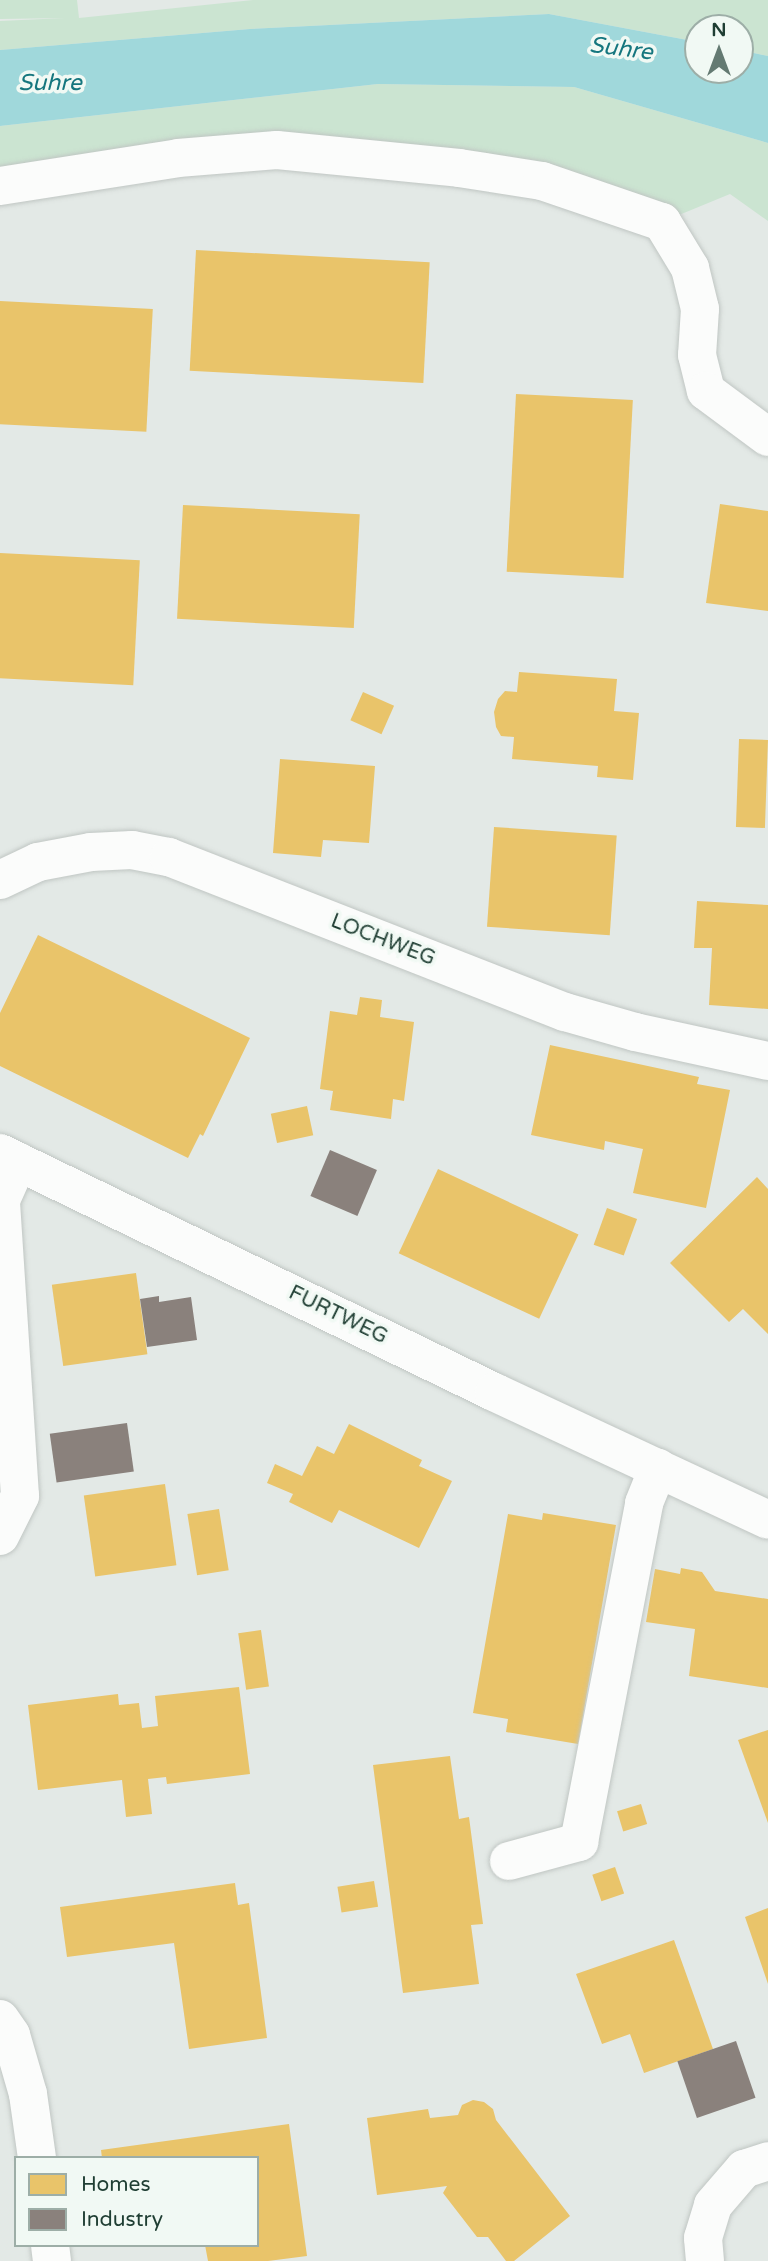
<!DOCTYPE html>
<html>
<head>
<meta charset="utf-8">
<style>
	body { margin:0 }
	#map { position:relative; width:768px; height:2261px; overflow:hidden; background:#e3e9e6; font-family:"Varela Round",sans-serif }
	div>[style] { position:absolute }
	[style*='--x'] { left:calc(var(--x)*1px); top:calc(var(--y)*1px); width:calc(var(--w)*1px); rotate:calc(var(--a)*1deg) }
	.green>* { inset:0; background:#cbe4d1 }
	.water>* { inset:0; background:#a0d8db }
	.homes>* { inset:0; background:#e9c46a; transform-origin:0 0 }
	.industry>* { inset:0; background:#8a817c; transform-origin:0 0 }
	.roads { filter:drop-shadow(0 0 2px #c0c6c3) drop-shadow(0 0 2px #c0c6c3) }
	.minor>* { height:38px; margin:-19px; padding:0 19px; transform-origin:19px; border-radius:19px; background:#fbfcfb }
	span { translate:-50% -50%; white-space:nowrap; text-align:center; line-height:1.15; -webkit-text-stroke:7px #f1f9f4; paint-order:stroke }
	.street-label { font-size:21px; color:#1f3e33 }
	.water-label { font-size:23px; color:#15767e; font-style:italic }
	.legend { position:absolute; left:14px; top:2156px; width:245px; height:91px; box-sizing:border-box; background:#f1f9f4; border:2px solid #9daea7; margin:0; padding:9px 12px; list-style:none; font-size:21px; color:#1f3e33 }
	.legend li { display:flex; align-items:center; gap:14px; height:35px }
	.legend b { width:35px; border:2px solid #9daea7 }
	.north { position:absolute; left:684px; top:14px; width:70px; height:70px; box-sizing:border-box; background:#f1f9f4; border:2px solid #9daea7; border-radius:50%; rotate:0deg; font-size:19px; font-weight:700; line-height:28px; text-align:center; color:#1f3e33 }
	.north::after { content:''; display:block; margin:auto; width:24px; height:32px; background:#647a72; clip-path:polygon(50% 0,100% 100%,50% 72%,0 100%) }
</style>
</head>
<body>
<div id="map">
	<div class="green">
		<div style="clip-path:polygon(0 0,77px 0,79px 18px,253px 0,768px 0,768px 56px,740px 50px,740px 28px,698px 28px,698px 42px,549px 14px,250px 29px,0 50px,0 21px,65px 18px,0 19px)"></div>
		<div style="clip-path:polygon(378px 84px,574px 87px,768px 143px,768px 221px,730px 194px,662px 222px,455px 156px,0 182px,0 126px)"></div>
	</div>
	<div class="water">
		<div style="clip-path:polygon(549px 14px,698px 42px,698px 70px,740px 70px,740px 50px,768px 56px,768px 143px,574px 87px,378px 84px,0 126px,0 50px,250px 29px)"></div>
	</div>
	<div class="homes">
		<div style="left:196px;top:250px;width:234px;height:121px;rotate:3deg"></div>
		<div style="left:0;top:301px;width:153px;height:123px;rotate:3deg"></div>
		<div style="left:516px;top:394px;width:117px;height:178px;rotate:3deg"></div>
		<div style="clip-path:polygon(720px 504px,768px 511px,768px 611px,706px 603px)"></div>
		<div style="left:183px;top:505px;width:177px;height:114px;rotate:3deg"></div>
		<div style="left:0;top:553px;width:140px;height:125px;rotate:3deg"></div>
		<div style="clip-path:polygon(519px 672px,617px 679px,614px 711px,639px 713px,633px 780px,597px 777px,598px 766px,512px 759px,514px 737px,501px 736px,496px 727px,494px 712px,498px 699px,505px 691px,517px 692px)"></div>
		<div style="left:363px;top:692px;width:34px;height:31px;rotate:24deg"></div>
		<div style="left:739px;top:739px;width:29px;height:88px;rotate:2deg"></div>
		<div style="clip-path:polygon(280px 759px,375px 766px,369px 843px,323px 840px,321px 857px,273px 853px)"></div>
		<div style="left:494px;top:827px;width:123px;height:100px;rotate:4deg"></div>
		<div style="clip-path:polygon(697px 901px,768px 905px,768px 1009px,709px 1005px,712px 948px,694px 948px)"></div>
		<div style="clip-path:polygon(38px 935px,250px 1038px,203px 1136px,200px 1134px,188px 1158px,0 1066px,0 1013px)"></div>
		<div style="clip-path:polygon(360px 997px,382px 1000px,380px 1017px,414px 1022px,404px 1101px,393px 1099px,391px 1119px,330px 1110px,333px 1091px,320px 1089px,330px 1011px,357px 1015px)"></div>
		<div style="clip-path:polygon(550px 1045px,699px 1077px,697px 1084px,730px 1090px,706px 1208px,633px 1193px,643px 1149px,605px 1141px,604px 1150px,531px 1135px)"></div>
		<div style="left:307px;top:1106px;width:30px;height:37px;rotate:78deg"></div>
		<div style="left:438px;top:1169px;width:155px;height:93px;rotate:25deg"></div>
		<div style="clip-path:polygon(757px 1177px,768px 1189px,768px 1334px,743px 1309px,729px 1322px,670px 1263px)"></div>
		<div style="left:607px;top:1208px;width:32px;height:39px;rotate:20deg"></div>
		<div style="left:136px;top:1273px;width:82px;height:85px;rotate:82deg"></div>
		<div style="clip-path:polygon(349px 1424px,422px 1460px,419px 1466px,452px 1481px,419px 1548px,339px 1510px,332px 1523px,289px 1502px,293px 1494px,267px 1483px,275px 1464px,302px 1476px,317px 1446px,334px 1454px)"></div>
		<div style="left:165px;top:1484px;width:82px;height:82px;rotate:82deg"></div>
		<div style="left:219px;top:1509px;width:62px;height:32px;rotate:81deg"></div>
		<div style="clip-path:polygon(543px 1513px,616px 1525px,578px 1744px,506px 1732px,508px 1719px,473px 1713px,508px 1514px,542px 1520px)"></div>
		<div style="clip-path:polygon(681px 1568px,702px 1572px,715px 1591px,768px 1599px,768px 1688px,689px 1676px,695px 1629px,646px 1622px,655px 1569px,680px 1574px)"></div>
		<div style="left:261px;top:1630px;width:57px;height:23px;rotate:82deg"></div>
		<div style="clip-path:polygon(239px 1687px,250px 1774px,167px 1784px,166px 1777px,148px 1779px,152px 1814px,126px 1817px,122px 1780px,38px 1790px,28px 1705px,118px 1694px,119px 1705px,139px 1703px,142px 1728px,158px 1726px,155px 1696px)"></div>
		<div style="clip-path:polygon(768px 1730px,768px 1823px,738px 1740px)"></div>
		<div style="clip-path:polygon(450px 1756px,459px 1819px,469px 1817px,483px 1924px,471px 1925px,479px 1984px,403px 1993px,373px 1765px)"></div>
		<div style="left:641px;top:1804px;width:21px;height:25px;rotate:73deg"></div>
		<div style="left:615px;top:1867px;width:28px;height:24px;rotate:71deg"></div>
		<div style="left:374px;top:1881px;width:26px;height:37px;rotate:81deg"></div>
		<div style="clip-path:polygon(235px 1883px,238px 1905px,249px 1903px,267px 2038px,189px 2049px,174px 1943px,67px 1957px,60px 1907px)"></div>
		<div style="clip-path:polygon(768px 1908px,768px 1984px,745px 1917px)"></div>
		<div style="clip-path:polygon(674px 1940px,713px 2049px,644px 2073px,630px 2034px,602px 2044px,576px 1974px)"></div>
		<div style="clip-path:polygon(473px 2100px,484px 2102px,493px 2109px,496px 2120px,570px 2216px,514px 2261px,506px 2261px,488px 2237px,477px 2237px,443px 2193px,447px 2186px,377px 2195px,367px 2118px,428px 2109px,430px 2118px,458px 2115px,462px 2105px)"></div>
		<div style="clip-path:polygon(289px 2124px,307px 2256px,268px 2261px,208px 2261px,205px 2245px,257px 2245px,257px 2158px,102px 2158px,101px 2150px)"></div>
	</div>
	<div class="industry">
		<div style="left:330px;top:1150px;width:51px;height:50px;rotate:23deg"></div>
		<div style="clip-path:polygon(159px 1296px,159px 1302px,191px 1297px,197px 1340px,147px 1347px,140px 1299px)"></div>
		<div style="left:127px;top:1423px;width:49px;height:78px;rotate:82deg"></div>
		<div style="left:736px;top:2041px;width:60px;height:62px;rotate:71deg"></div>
	</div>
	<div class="roads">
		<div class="minor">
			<div style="--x:0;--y:186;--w:180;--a:-8.9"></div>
			<div style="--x:178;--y:158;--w:99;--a:-4.6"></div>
			<div style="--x:277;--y:150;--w:183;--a:5.6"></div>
			<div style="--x:459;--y:168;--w:84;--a:8.9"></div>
			<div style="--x:542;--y:181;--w:127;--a:18.9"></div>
			<div style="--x:662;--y:222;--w:54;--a:58.7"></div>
			<div style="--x:690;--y:268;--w:42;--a:76.3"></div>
			<div style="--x:700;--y:309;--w:46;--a:93.7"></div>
			<div style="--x:697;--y:355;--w:37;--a:76"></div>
			<div style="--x:706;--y:391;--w:77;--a:36.6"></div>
			<div style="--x:0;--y:880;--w:42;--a:-25.3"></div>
			<div style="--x:38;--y:862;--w:54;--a:-10.7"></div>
			<div style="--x:91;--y:852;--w:41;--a:-2.8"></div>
			<div style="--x:132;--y:850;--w:38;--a:11"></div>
			<div style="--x:169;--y:857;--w:425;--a:21.4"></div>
			<div style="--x:565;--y:1012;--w:73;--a:15.9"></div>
			<div style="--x:635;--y:1032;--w:136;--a:12.3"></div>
			<div style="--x:0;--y:1153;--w:549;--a:25.82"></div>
			<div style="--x:494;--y:1392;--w:302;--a:25"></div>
			<div style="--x:0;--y:1536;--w:45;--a:-63.4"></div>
			<div style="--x:20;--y:1496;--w:297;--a:-93.7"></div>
			<div style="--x:1;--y:1200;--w:42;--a:-65.9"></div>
			<div style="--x:509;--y:1861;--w:73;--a:-15.2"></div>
			<div style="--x:579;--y:1842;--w:345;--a:-79.1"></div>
			<div style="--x:644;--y:1503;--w:38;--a:-68"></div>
			<div style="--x:0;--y:2019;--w:19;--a:55"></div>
			<div style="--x:11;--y:2035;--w:61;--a:73.9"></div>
			<div style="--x:28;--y:2094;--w:65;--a:82"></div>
			<div style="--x:50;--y:2245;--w:16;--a:83"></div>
			<div style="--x:705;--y:2261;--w:23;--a:-95"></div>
			<div style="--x:703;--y:2238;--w:34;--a:-73"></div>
			<div style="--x:713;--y:2205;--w:48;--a:-49.3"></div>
			<div style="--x:744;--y:2169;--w:25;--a:-18"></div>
		</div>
	</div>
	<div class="street-label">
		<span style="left:383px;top:940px;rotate:21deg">LOCHWEG</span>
		<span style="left:338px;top:1315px;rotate:26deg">FURTWEG</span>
	</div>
	<div class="water-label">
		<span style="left:621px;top:49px;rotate:7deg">Suhre</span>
		<span style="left:50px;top:83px">Suhre</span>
	</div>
	<ul class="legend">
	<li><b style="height:19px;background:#e9c46a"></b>Homes</li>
	<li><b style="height:19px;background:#8a817c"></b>Industry</li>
	</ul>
	<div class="north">N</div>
</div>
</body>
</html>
